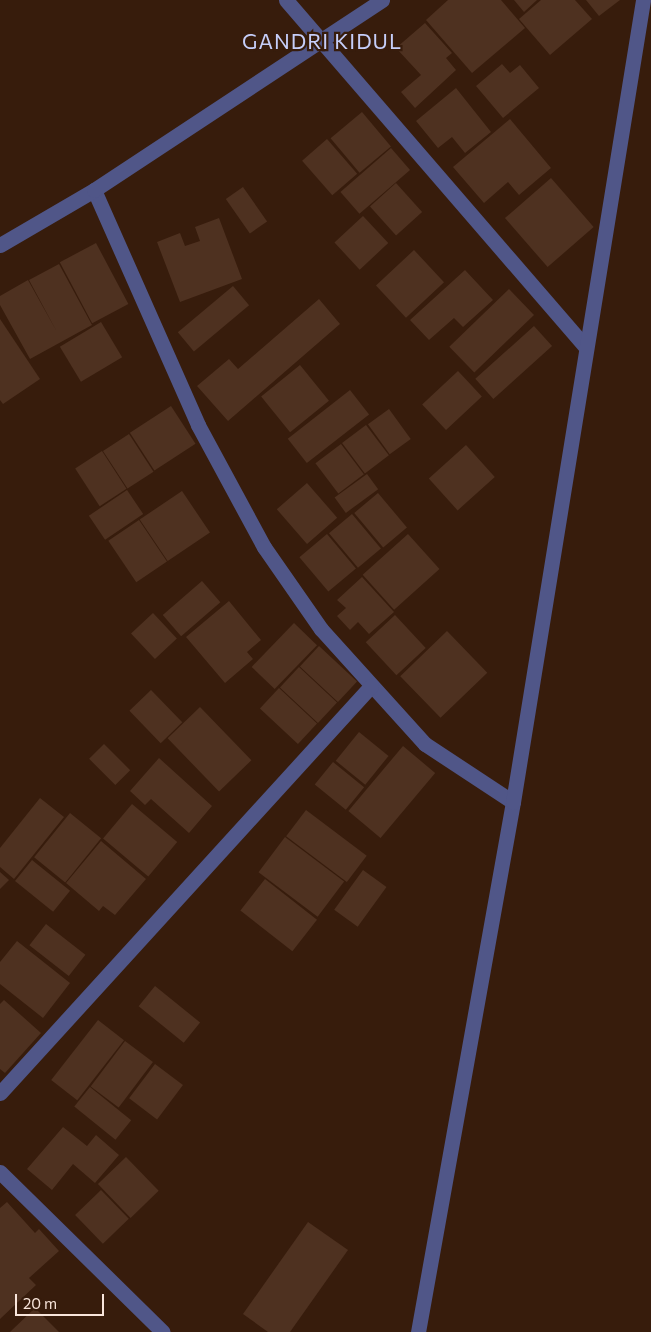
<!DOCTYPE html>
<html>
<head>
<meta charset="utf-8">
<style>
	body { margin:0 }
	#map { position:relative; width:651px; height:1332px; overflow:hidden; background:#371c0c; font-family:Commissioner,sans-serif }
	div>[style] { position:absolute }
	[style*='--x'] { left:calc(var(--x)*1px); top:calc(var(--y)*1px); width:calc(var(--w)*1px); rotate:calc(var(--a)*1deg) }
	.building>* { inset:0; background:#4e3120; transform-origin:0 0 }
	.street>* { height:15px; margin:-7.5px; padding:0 7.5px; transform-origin:7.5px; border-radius:7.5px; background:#505688 }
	span { translate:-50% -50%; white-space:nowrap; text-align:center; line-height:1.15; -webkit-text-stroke:4.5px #371c0c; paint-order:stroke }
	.quarter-label { font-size:21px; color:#c6cef9; letter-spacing:1px }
	.scale { position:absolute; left:15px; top:1294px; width:89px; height:22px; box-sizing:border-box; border:2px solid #f8e5db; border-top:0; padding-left:6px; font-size:15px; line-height:18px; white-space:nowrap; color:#f8e5db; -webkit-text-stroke:4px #371c0c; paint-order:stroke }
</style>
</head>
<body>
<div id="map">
	<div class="building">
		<div style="clip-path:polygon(448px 0,501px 0,525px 28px,472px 73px,426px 20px)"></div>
		<div style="clip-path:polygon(514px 0,537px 0,524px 12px)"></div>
		<div style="clip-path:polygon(541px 0,575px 0,592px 19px,550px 55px,519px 19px)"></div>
		<div style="clip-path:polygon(586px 0,620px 0,599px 16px)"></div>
		<div style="clip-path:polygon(425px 23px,452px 53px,446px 58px,456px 70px,415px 108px,401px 92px,421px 75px,396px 48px)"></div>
		<div style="clip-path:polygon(502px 64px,510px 73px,520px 65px,539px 88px,503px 118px,476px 86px)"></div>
		<div style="clip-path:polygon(456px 88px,491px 132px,465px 153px,452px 137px,438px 148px,416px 121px)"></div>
		<div style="left:362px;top:112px;width:45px;height:41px;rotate:50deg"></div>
		<div style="clip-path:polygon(510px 119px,551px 168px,519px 195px,508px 182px,484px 203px,453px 167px)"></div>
		<div style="left:327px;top:139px;width:46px;height:33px;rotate:49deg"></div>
		<div style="left:391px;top:148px;width:29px;height:67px;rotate:49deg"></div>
		<div style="left:551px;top:178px;width:65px;height:61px;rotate:49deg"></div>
		<div style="left:396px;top:183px;width:39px;height:35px;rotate:48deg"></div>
		<div style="left:243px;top:187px;width:42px;height:21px;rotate:55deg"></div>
		<div style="left:363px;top:216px;width:37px;height:39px;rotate:47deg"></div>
		<div style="clip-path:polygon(219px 218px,242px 279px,180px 302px,157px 242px,180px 233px,185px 246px,200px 241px,195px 227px)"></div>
		<div style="left:96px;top:243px;width:69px;height:41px;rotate:62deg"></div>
		<div style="left:414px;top:250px;width:44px;height:52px;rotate:47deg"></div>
		<div style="clip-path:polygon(59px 264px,92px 325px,30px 359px,0 305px,0 296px,28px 280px,57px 332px,29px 280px)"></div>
		<div style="clip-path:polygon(465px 270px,493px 300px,463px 327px,454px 318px,429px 340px,410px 320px)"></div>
		<div style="left:233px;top:286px;width:25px;height:72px;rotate:50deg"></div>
		<div style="left:509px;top:289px;width:36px;height:83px;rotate:46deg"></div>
		<div style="clip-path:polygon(319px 299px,340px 324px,228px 421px,197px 386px,229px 359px,238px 369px)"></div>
		<div style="clip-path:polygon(0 319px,40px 379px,3px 404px,0 400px)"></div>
		<div style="left:101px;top:322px;width:41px;height:48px;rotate:59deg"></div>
		<div style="left:534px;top:326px;width:27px;height:79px;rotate:48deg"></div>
		<div style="left:300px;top:365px;width:46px;height:50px;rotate:51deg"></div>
		<div style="left:458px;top:371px;width:35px;height:49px;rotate:47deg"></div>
		<div style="left:350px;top:390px;width:31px;height:79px;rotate:52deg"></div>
		<div style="left:171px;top:406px;width:45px;height:49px;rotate:57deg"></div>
		<div style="left:389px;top:409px;width:37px;height:26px;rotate:54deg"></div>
		<div style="left:366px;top:425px;width:38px;height:30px;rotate:53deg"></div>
		<div style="left:129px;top:434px;width:45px;height:31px;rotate:57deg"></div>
		<div style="left:341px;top:444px;width:38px;height:32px;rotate:53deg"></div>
		<div style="left:466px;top:445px;width:43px;height:50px;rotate:48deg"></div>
		<div style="left:102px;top:451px;width:45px;height:32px;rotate:57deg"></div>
		<div style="left:367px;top:474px;width:19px;height:40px;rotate:54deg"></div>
		<div style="left:307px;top:483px;width:46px;height:40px;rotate:49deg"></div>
		<div style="left:127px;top:490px;width:29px;height:46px;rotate:56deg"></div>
		<div style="left:182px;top:491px;width:50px;height:51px;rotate:56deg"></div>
		<div style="left:378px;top:493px;width:45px;height:31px;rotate:50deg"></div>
		<div style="left:352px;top:514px;width:45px;height:30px;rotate:50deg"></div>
		<div style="left:139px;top:520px;width:50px;height:37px;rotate:56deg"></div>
		<div style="left:327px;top:534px;width:45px;height:36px;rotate:50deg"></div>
		<div style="left:408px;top:534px;width:47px;height:61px;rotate:48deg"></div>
		<div style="clip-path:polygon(362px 577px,394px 612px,369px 634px,358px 622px,350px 630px,337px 616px,346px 608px,337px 600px)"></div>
		<div style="left:202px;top:581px;width:28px;height:52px;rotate:49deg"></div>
		<div style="clip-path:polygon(229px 601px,261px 640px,247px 652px,253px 659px,225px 683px,186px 637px)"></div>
		<div style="left:153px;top:613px;width:35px;height:30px;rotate:47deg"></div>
		<div style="left:395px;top:615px;width:45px;height:40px;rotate:47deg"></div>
		<div style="left:294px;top:623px;width:32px;height:61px;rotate:44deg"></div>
		<div style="left:447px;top:631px;width:58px;height:65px;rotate:46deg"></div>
		<div style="left:319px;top:646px;width:52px;height:28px;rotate:43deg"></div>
		<div style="left:299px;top:667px;width:52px;height:28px;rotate:43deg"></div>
		<div style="left:279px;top:688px;width:52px;height:28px;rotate:43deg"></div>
		<div style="left:151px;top:690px;width:45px;height:30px;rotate:46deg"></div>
		<div style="left:200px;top:707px;width:74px;height:45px;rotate:46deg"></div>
		<div style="left:359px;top:732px;width:38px;height:37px;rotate:39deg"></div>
		<div style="left:104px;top:744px;width:37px;height:21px;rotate:45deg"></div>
		<div style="left:403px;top:746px;width:42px;height:85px;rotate:40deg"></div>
		<div style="clip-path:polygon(159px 758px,212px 806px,189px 833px,151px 799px,145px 805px,130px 791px)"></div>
		<div style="left:333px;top:762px;width:40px;height:29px;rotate:39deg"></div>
		<div style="clip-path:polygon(40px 798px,64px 817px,14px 879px,0 867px,0 848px)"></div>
		<div style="left:132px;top:804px;width:59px;height:45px;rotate:40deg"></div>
		<div style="left:306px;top:810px;width:76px;height:33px;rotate:37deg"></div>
		<div style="left:70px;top:813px;width:40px;height:57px;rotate:39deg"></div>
		<div style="left:285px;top:837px;width:74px;height:44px;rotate:37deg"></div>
		<div style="clip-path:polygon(101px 841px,146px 879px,115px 915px,103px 906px,99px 911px,66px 883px)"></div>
		<div style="left:32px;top:860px;width:49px;height:27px;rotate:39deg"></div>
		<div style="left:363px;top:870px;width:29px;height:49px;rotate:36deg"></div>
		<div style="clip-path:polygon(0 872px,9px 880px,0 889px)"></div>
		<div style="left:265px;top:879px;width:66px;height:40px;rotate:38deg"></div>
		<div style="left:46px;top:924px;width:50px;height:27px;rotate:38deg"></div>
		<div style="clip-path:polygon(17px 941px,70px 983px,43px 1018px,0 984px,0 962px)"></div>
		<div style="left:155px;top:986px;width:58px;height:26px;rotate:39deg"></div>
		<div style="clip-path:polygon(4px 1000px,41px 1033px,5px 1073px,0 1069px,0 1004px)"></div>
		<div style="left:98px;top:1020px;width:33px;height:76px;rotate:38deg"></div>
		<div style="left:125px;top:1041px;width:35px;height:57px;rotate:37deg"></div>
		<div style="left:155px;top:1064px;width:35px;height:43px;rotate:37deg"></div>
		<div style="left:90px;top:1087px;width:53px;height:25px;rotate:39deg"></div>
		<div style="clip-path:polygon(63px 1127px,87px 1146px,96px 1135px,119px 1155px,95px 1183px,73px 1164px,52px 1190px,27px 1169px)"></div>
		<div style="left:126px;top:1157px;width:47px;height:39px;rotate:46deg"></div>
		<div style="left:101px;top:1190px;width:40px;height:36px;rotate:46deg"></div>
		<div style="clip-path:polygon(7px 1202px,35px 1233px,39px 1229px,59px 1251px,29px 1278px,36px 1285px,0 1319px,0 1208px)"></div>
		<div style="clip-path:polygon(308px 1222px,348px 1250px,290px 1332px,268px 1332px,243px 1314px)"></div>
		<div style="clip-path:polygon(35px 1308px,59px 1332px,10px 1332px)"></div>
	</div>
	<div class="street">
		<div style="--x:286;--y:0;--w:459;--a:49.2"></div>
		<div style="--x:94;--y:190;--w:257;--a:66.1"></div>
		<div style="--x:198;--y:425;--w:139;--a:61.6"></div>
		<div style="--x:264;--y:547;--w:100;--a:55.2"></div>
		<div style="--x:321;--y:629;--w:155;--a:47.9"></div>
		<div style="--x:425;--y:744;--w:105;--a:33.4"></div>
		<div style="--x:0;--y:245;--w:109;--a:-30.3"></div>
		<div style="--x:94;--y:190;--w:345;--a:-33.4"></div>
		<div style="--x:0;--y:1093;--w:551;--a:-47.65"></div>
		<div style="--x:0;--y:1172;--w:228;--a:44.5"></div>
		<div style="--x:418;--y:1332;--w:538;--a:-79.84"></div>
		<div style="--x:513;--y:802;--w:812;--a:-80.79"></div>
	</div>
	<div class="quarter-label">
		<span style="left:322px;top:41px">GANDRI KIDUL</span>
	</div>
	<div class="scale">20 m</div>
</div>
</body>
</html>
